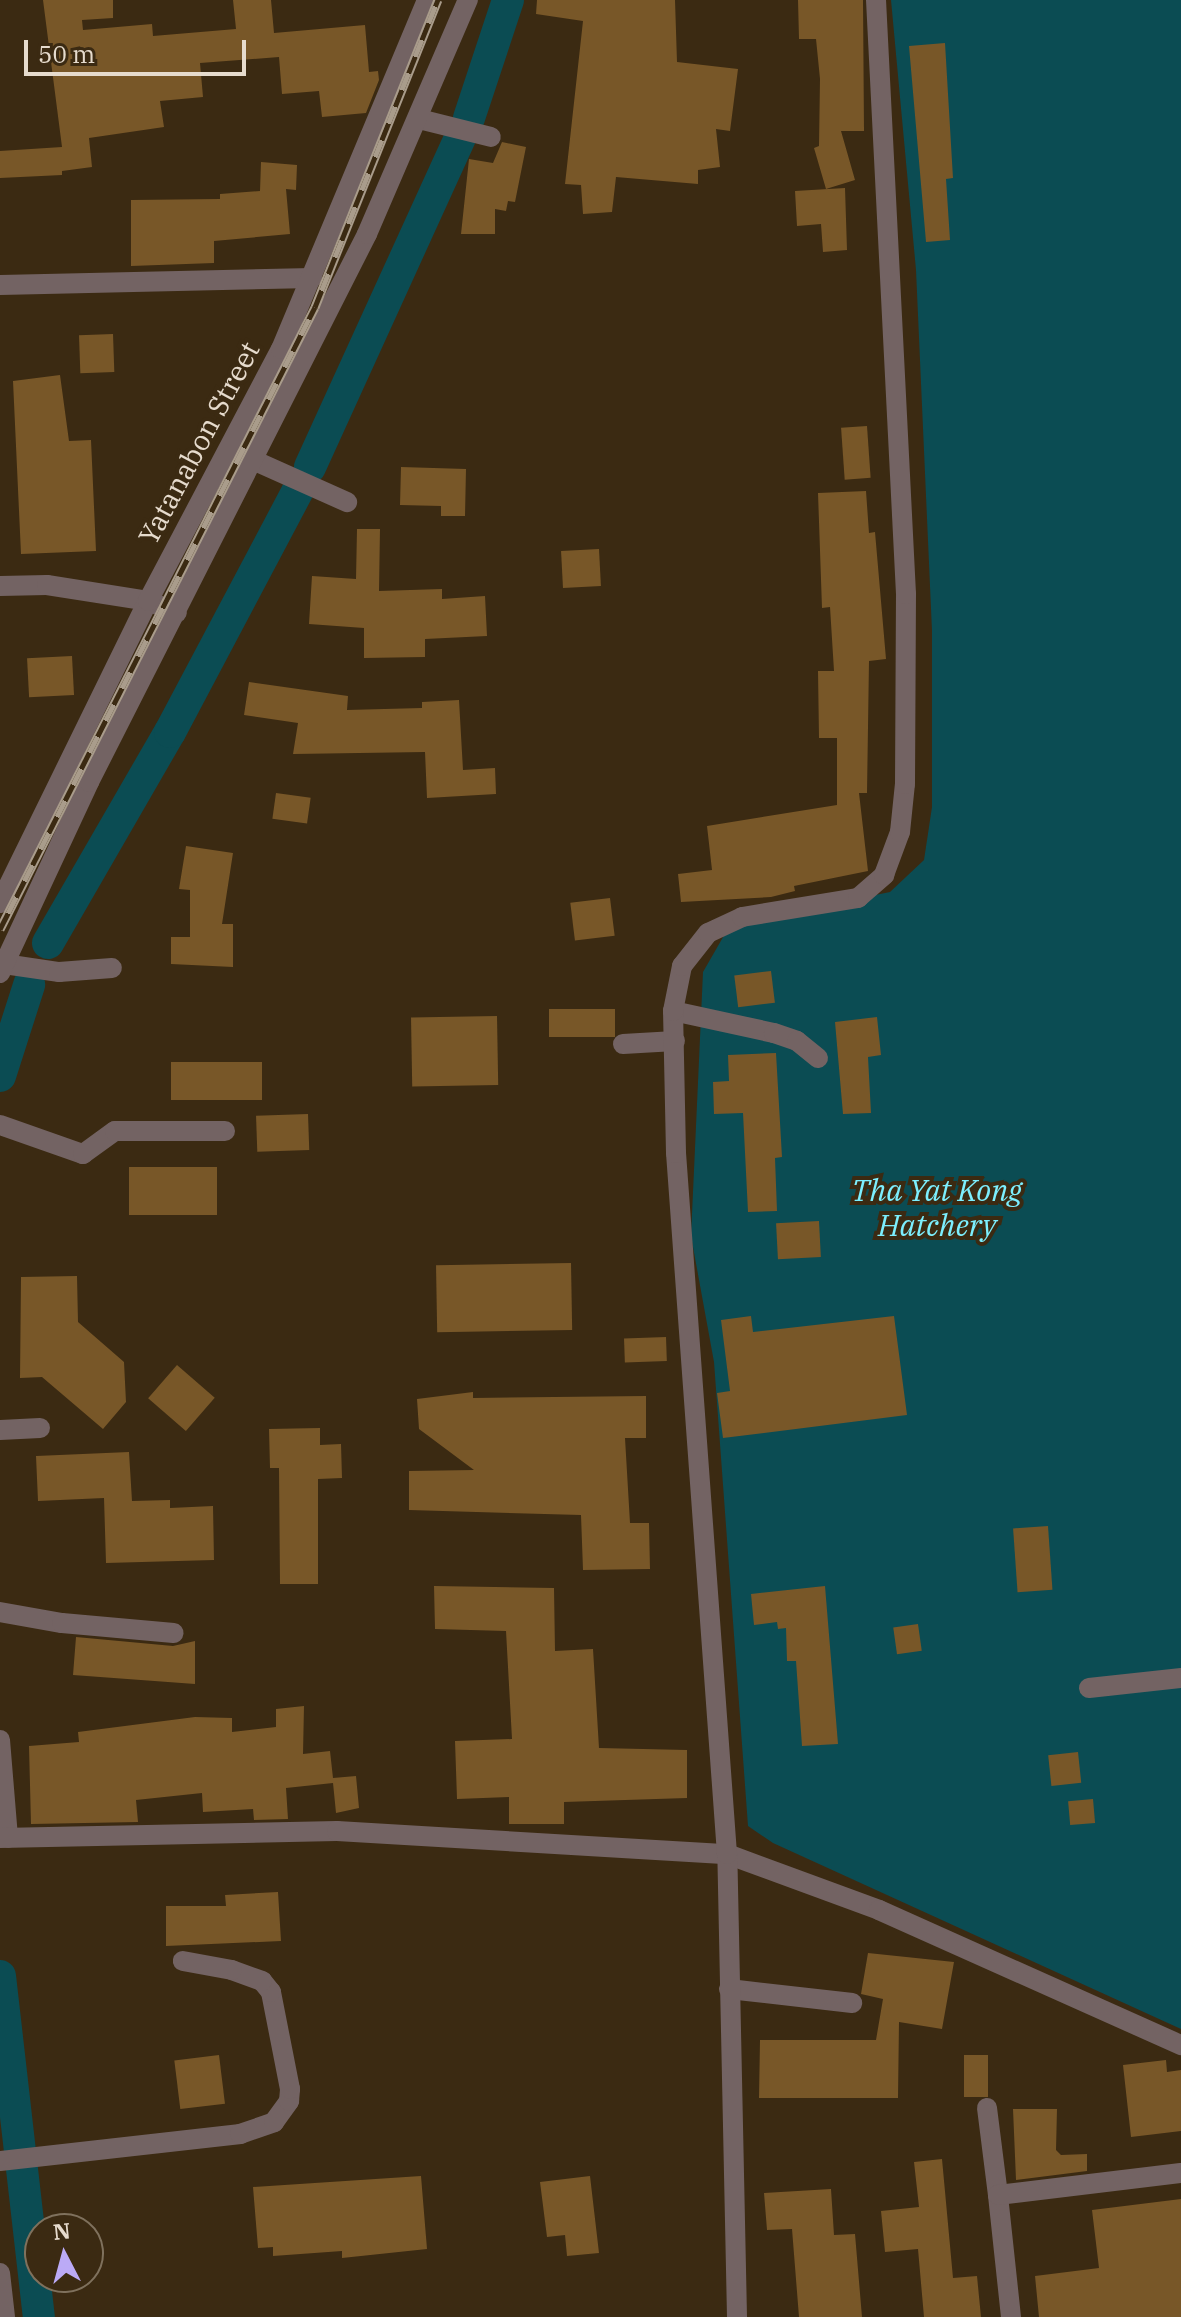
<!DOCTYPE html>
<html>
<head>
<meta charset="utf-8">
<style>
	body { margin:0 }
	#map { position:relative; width:1181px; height:2317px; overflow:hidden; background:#3b2a12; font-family:"IBM Plex Serif",serif }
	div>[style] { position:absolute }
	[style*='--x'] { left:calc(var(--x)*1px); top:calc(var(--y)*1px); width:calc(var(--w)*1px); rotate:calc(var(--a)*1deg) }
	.water>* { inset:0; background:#0b4c53 }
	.canal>* { height:32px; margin:-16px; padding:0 16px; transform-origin:16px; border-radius:16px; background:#0b4c53 }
	.building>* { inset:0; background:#785728; transform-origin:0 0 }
	.minor>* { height:20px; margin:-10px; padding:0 10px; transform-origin:10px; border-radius:10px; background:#736363 }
	.rail>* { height:9px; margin-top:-4.5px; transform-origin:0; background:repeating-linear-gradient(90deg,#3b2a12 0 18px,#a99c8b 0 36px); box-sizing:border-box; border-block:2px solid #a99c8b }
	span { translate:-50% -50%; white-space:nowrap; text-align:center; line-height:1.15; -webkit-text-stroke:8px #3b2a12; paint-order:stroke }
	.street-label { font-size:28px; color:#e6dbcd }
	.water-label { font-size:30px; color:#7ceffe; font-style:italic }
	.north { position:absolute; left:24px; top:2213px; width:80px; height:80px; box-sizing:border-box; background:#3b2a12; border:2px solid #7f715d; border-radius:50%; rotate:354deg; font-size:22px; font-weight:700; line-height:32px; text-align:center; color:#e6dbcd }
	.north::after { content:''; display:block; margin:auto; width:28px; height:36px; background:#bbaaf6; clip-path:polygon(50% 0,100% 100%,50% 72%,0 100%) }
	.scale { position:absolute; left:24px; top:40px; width:222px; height:36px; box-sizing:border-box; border:4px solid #e6dbcd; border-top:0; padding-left:10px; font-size:24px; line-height:28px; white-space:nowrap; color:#e6dbcd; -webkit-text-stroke:6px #3b2a12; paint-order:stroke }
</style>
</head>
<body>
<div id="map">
	<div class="water">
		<div style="clip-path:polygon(891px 0,1181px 0,1181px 2029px,773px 1843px,748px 1826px,714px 1362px,691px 1236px,703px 972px,726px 932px,744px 922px,890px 892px,924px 860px,932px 807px,932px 631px,916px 270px)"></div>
	</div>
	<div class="canal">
		<div style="--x:469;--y:118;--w:124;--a:-71.7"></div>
		<div style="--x:310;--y:467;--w:362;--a:-65.5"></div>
		<div style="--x:48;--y:943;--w:244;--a:-60"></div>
		<div style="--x:170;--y:732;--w:274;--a:-62.1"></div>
		<div style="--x:0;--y:1076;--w:96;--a:-72.3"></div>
		<div style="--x:0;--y:1976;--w:343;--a:83.5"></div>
	</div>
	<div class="building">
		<div style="clip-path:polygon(43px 0,113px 0,113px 18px,82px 20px,83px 30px,152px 24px,153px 36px,236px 29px,233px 0,271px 0,274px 33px,365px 25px,369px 72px,378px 71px,379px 80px,366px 113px,322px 117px,319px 91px,282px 94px,279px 57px,200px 63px,203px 97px,160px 101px,164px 127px,89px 138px,92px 167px,62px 171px,62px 175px,0 178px,0 151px,62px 147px)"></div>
		<div style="clip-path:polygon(537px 0,675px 0,677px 62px,738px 69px,730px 131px,716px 129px,720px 167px,698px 170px,698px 184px,616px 177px,612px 212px,583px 214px,581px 185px,565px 184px,583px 21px,536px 14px)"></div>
		<div style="clip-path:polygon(798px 0,863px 0,864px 131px,841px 131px,855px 180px,826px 189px,814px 148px,819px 146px,820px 79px,816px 39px,799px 39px)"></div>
		<div style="clip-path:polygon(945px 43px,953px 178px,946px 179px,950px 240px,926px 242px,909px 46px)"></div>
		<div style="clip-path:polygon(502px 142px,526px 147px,515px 202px,508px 201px,506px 211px,495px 209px,495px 234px,461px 234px,469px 159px,493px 163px)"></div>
		<div style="clip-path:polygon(261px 162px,297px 165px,296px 190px,286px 189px,290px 234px,214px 241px,214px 263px,131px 266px,131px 200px,220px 199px,220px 194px,260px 191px)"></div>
		<div style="clip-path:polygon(845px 188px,847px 250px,823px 252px,821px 224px,797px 226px,795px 191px)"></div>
		<div style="left:113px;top:334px;width:38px;height:34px;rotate:88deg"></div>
		<div style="clip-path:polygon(60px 375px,69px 441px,91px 440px,96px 551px,21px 554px,13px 381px)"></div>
		<div style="left:867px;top:426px;width:52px;height:26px;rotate:86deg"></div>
		<div style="clip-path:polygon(401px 467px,466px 469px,465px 516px,441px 516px,441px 506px,400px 505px)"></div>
		<div style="clip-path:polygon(866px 491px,869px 533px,875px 532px,886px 659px,869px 661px,867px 793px,859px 793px,868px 871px,794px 886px,795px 891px,771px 897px,681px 902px,678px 874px,712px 870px,707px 826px,837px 805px,837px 738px,819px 738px,818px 671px,834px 671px,830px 607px,822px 608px,818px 493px)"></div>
		<div style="clip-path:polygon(357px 529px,380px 529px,379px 591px,442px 589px,442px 599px,485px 596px,487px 636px,425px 639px,425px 657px,364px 658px,364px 628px,309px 624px,312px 576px,356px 579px)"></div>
		<div style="left:599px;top:549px;width:37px;height:38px;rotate:87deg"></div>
		<div style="left:72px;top:656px;width:39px;height:45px;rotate:87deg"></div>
		<div style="clip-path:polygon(249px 682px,348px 696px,347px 710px,422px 708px,422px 702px,459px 700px,463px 770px,495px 768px,496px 794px,427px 798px,425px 752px,293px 754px,298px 723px,244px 715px)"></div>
		<div style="left:276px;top:793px;width:35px;height:26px;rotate:8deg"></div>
		<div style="clip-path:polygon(186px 846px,233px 853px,222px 924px,233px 924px,233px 967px,171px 964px,171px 937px,190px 937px,190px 890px,179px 889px)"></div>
		<div style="left:610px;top:898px;width:38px;height:40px;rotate:83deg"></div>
		<div style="left:771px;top:971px;width:32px;height:37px;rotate:83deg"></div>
		<div style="left:549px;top:1009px;width:66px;height:28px"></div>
		<div style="left:497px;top:1016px;width:69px;height:86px;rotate:89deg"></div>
		<div style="clip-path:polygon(877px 1017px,881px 1055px,868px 1057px,871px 1113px,843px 1114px,835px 1022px)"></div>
		<div style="clip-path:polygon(776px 1053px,782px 1157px,775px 1158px,777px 1211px,748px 1212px,743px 1113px,714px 1114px,713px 1082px,729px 1081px,728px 1055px)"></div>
		<div style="left:262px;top:1062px;width:38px;height:91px;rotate:90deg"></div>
		<div style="left:308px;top:1114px;width:36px;height:52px;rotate:88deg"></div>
		<div style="left:217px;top:1167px;width:48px;height:88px;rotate:90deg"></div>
		<div style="left:819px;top:1221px;width:36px;height:43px;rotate:87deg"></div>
		<div style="left:571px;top:1263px;width:67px;height:135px;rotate:89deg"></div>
		<div style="clip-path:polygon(77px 1276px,78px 1322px,124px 1362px,126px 1402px,103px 1429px,42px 1377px,20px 1378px,21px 1277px)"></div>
		<div style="clip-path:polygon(751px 1316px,753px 1332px,894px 1316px,907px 1415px,723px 1438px,717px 1393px,730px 1391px,721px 1320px)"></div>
		<div style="left:666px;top:1337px;width:24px;height:42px;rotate:88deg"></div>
		<div style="left:177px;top:1365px;width:50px;height:44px;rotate:41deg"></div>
		<div style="clip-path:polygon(473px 1392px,473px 1398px,646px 1396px,646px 1438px,625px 1438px,630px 1523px,649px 1523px,650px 1569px,583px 1570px,581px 1515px,409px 1510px,409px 1471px,474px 1470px,419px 1429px,417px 1399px)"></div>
		<div style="clip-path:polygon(320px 1428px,320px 1445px,341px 1444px,342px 1478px,318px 1479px,318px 1584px,280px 1584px,279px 1468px,270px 1468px,269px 1429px)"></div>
		<div style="clip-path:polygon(129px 1452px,132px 1501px,170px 1500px,170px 1508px,213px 1506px,214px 1560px,106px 1563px,104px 1498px,38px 1501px,36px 1456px)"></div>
		<div style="left:1048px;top:1526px;width:64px;height:35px;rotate:86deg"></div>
		<div style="clip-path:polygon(434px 1586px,554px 1588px,555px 1651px,593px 1649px,599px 1748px,687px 1750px,687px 1798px,564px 1802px,564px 1824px,509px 1824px,509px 1797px,457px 1799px,455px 1741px,512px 1739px,506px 1631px,435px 1629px)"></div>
		<div style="clip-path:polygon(825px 1586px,838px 1744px,802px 1746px,796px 1661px,787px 1661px,786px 1628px,778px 1629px,777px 1622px,754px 1625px,751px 1594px)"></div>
		<div style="left:918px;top:1624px;width:27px;height:25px;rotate:82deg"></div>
		<div style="clip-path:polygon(76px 1637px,173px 1646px,195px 1641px,195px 1684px,73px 1675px)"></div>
		<div style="clip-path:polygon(304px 1706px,303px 1754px,330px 1751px,333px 1778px,356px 1776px,359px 1808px,336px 1813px,333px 1783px,286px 1788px,288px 1819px,254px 1820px,253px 1809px,203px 1812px,202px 1793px,136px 1800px,138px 1822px,31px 1824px,29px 1746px,79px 1742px,78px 1732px,195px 1717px,232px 1718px,232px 1732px,276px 1727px,276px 1709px)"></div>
		<div style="left:1078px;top:1752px;width:31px;height:30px;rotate:84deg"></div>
		<div style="left:1093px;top:1799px;width:24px;height:25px;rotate:85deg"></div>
		<div style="clip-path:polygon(278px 1892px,281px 1941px,166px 1946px,166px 1906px,226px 1906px,225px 1895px)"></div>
		<div style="clip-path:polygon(868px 1953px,954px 1962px,942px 2029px,899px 2022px,898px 2098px,759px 2098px,760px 2040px,876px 2040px,883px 1999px,861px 1994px)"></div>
		<div style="left:219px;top:2055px;width:49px;height:45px;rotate:83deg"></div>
		<div style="left:964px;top:2055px;width:24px;height:42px"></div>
		<div style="clip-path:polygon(1166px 2060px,1167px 2072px,1181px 2070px,1181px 2131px,1131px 2137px,1123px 2065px)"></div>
		<div style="clip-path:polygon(1013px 2109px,1057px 2109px,1056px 2150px,1061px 2155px,1087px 2154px,1087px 2171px,1016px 2180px)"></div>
		<div style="clip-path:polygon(942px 2159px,953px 2278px,977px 2276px,981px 2317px,924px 2317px,918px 2249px,885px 2252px,881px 2211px,919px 2207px,914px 2162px)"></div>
		<div style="clip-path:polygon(421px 2176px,427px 2249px,342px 2258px,342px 2251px,273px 2256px,273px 2247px,258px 2248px,253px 2187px)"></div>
		<div style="clip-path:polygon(590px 2176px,599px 2253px,567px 2256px,565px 2235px,547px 2237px,540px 2182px)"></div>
		<div style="clip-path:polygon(831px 2189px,834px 2235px,855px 2234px,862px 2317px,799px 2317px,792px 2229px,767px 2230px,764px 2193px)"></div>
		<div style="clip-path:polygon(1181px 2199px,1181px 2317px,1039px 2317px,1035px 2276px,1099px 2268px,1092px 2210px)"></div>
	</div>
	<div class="minor">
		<div style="--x:419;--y:119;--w:74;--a:14"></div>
		<div style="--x:0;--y:285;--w:312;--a:-1.3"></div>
		<div style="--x:244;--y:456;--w:113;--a:24.1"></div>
		<div style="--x:0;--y:586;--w:47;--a:-1.2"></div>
		<div style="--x:47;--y:585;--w:102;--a:9"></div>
		<div style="--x:148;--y:601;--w:31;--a:22"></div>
		<div style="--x:0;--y:903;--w:336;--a:-63.9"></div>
		<div style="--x:148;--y:601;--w:285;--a:-62.2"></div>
		<div style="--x:281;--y:349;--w:378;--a:-67.3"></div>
		<div style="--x:4;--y:964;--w:56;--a:8.3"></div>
		<div style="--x:59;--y:972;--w:53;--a:-4.3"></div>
		<div style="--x:0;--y:973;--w:211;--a:-65"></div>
		<div style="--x:89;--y:782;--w:614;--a:-63.1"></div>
		<div style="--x:367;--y:234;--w:255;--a:-66.7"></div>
		<div style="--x:673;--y:1011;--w:103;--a:12.3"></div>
		<div style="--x:774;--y:1033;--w:24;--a:19"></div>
		<div style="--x:797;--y:1041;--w:27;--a:39"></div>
		<div style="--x:623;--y:1044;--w:52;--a:-3.3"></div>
		<div style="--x:0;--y:1125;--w:88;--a:19.3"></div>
		<div style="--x:83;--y:1154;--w:39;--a:-36"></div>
		<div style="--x:115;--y:1131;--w:110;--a:0"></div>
		<div style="--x:0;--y:1430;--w:40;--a:-2.9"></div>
		<div style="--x:0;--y:1612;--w:63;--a:10.1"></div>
		<div style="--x:62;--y:1623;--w:112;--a:5.1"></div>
		<div style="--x:1089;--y:1688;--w:93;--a:-6.2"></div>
		<div style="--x:0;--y:1740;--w:98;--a:85.3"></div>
		<div style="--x:0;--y:1838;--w:337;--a:-1.2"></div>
		<div style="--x:337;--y:1831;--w:391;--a:3.4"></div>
		<div style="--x:727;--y:1854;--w:162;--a:20.2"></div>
		<div style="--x:879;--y:1910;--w:331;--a:24.1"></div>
		<div style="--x:729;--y:1989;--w:124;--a:6.5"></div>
		<div style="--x:987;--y:2108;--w:88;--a:82.8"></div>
		<div style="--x:0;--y:2161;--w:242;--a:-6.4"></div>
		<div style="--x:240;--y:2134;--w:36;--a:-19"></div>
		<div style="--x:274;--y:2122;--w:26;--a:-54"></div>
		<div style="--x:289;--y:2101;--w:12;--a:-85"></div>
		<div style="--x:290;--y:2089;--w:99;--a:-101.1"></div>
		<div style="--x:271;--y:1992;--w:14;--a:-129"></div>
		<div style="--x:262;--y:1981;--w:32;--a:-160"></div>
		<div style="--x:232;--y:1970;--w:50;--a:-169.6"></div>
		<div style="--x:0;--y:2273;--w:44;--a:83.5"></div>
		<div style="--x:737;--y:2317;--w:463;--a:-91.2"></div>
		<div style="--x:727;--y:1854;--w:703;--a:-94.16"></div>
		<div style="--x:676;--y:1153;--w:142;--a:-91.2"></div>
		<div style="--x:673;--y:1011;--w:46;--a:-78.7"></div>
		<div style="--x:682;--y:966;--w:42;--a:-51.8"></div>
		<div style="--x:708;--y:933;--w:38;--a:-25"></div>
		<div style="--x:742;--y:917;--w:118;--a:-9.3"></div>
		<div style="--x:858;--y:898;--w:35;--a:-41"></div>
		<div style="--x:884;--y:875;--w:46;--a:-69.6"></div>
		<div style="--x:900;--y:832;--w:48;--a:-84.1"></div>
		<div style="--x:905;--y:784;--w:190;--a:-89.7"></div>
		<div style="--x:906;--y:594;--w:595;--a:-92.89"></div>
		<div style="--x:1011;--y:2317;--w:123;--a:-96.1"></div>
		<div style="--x:998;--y:2195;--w:184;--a:-6.9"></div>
	</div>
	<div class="rail">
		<div style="--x:0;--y:929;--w:697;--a:-63.14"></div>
		<div style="--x:315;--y:307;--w:331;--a:-68.2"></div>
	</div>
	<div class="street-label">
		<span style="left:199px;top:443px;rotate:-62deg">Yatanabon Street</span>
	</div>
	<div class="water-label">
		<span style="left:937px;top:1207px">Tha Yat Kong<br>Hatchery</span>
	</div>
	<div class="north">N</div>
	<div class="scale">50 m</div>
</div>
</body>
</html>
